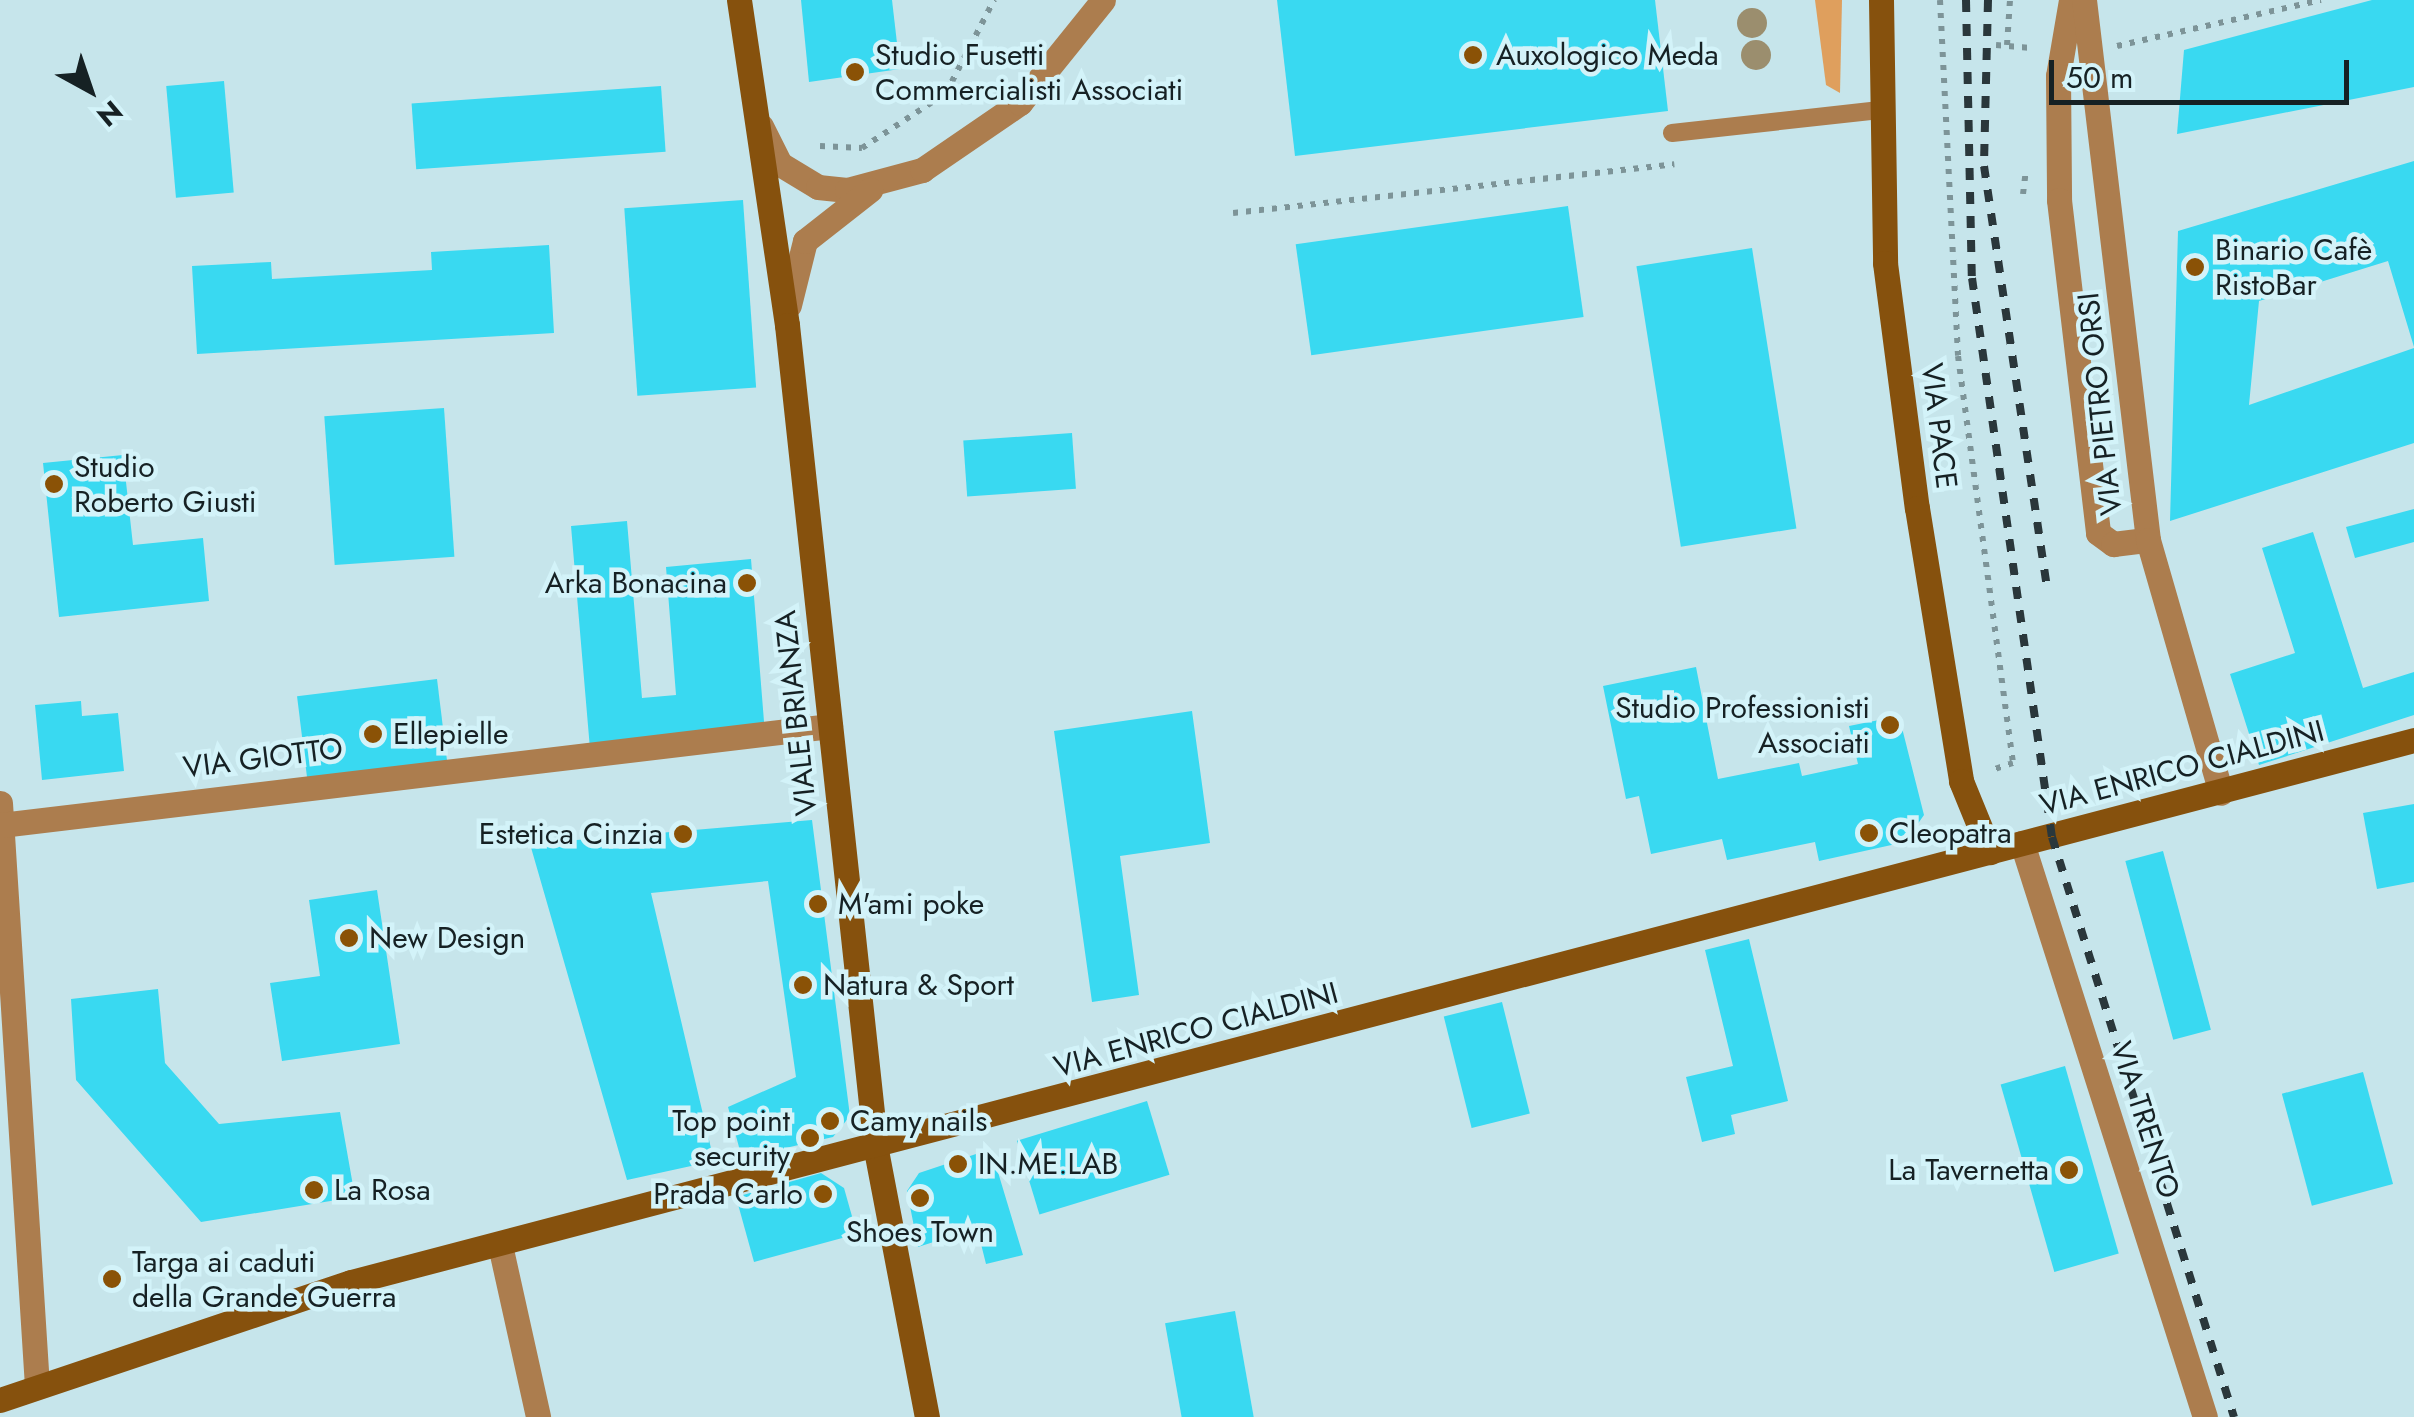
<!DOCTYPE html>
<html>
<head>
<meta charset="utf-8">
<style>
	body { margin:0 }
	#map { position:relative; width:2414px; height:1417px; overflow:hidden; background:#c6e5eb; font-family:Jost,sans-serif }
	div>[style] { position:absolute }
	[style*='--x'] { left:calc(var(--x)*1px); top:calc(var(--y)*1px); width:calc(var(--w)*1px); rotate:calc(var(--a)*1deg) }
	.green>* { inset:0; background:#df9f5d }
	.building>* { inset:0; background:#39d9f1; transform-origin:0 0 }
	.path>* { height:6px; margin-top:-3px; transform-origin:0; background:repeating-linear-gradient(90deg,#7d9498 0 5px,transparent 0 13px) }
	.lane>* { height:18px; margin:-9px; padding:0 9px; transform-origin:9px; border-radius:9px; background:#ac7d4e }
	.street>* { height:25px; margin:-12.5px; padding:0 12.5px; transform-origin:12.5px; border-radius:12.5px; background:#ac7d4e }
	.secondary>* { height:25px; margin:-12.5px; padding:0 12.5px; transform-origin:12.5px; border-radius:12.5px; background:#86510d }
	.rail>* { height:8px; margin-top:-4px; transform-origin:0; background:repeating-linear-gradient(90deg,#2a373b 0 12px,transparent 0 24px) }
	.trees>* { width:30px; height:30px; margin:-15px; border-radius:50%; background:#9b8e6e }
	.dots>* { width:28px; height:28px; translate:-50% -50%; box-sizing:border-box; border:5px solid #d3f3f9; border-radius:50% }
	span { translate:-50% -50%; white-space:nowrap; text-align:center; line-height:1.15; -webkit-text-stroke:9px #d3f3f9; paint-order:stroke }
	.poi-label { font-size:30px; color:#162124 }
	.left { translate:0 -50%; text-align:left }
	.right { translate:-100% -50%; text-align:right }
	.street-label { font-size:30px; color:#162124 }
	.north { position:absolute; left:40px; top:40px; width:100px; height:100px; -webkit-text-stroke:8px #d3f3f9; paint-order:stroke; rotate:140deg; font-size:28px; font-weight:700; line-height:40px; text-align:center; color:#162124 }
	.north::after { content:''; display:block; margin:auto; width:35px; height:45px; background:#162124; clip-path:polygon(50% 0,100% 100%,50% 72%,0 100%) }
	.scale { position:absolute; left:2049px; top:60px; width:300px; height:45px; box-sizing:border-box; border:5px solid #162124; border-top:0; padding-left:12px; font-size:30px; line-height:35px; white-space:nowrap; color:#162124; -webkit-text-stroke:8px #d3f3f9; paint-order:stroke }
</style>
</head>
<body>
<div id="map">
	<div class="green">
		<div style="clip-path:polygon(1815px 0,1842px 0,1840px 93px,1826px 85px)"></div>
	</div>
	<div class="building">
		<div style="clip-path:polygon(801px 0,892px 0,900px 69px,809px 82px)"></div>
		<div style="clip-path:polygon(1277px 0,1655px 0,1668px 111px,1295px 156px)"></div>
		<div style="clip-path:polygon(2372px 0,2414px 0,2414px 87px,2177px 134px,2184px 50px)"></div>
		<div style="left:224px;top:81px;width:112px;height:58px;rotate:85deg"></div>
		<div style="left:661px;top:86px;width:66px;height:250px;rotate:86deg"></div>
		<div style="clip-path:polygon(2414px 161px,2414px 347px,2388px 261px,2259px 301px,2249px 405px,2414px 348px,2414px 443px,2170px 521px,2178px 231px)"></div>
		<div style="left:743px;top:200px;width:188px;height:119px;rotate:86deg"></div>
		<div style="left:1568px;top:206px;width:112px;height:275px;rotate:82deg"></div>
		<div style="clip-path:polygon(549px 245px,554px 333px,197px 354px,192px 266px,271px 262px,272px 279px,432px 270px,431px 252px)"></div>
		<div style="left:1752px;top:248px;width:284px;height:117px;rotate:81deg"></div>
		<div style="left:444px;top:408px;width:149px;height:120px;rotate:86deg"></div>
		<div style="left:1072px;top:433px;width:56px;height:109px;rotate:86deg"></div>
		<div style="clip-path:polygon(123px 455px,133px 545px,203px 538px,209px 601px,59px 617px,43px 463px)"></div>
		<div style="clip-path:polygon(2414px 509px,2414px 542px,2355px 558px,2346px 527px)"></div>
		<div style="clip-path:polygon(627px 521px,642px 698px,676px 695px,666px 567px,751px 559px,765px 734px,590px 749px,571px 526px)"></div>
		<div style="clip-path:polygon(2313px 532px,2363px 688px,2414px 672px,2414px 715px,2259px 765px,2230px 674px,2295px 653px,2262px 548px)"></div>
		<div style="clip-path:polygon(1696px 667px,1718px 779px,1799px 763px,1802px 776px,1858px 764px,1849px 726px,1899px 716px,1924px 815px,1905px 842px,1819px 861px,1815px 842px,1727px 860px,1722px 839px,1651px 854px,1639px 796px,1626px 799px,1603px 686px)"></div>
		<div style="left:437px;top:679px;width:89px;height:141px;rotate:83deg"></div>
		<div style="clip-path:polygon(81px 701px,82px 716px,118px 713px,124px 771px,42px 780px,35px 705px)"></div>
		<div style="clip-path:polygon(1192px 711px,1210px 843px,1120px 856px,1139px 995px,1092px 1002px,1054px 731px)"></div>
		<div style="clip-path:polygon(2414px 804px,2414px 882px,2377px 889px,2363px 813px)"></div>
		<div style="clip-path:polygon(812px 820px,850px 1116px,833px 1137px,742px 1158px,728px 1107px,796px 1077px,768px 881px,651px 893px,714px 1161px,627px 1180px,530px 844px)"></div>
		<div style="left:2163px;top:851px;width:185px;height:39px;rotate:75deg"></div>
		<div style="clip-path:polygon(377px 890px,400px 1044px,282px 1061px,270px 983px,320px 976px,309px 900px)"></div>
		<div style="clip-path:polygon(1749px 939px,1788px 1101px,1731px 1115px,1735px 1134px,1702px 1142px,1686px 1077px,1733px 1066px,1705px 950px)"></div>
		<div style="clip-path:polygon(158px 989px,165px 1063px,219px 1124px,340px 1112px,355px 1197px,201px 1222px,76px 1080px,71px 999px)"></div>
		<div style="left:1502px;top:1002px;width:115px;height:60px;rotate:76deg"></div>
		<div style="left:2065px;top:1066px;width:195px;height:67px;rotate:74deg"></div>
		<div style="left:2363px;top:1072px;width:116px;height:84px;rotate:75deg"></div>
		<div style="left:1147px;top:1101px;width:77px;height:136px;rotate:73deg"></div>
		<div style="clip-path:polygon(991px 1149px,1023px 1255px,986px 1264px,977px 1228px,918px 1247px,907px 1191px,919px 1173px)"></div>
		<div style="clip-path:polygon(821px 1173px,844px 1188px,857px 1234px,754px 1262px,736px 1197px)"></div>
		<div style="left:1235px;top:1311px;width:108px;height:71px;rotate:80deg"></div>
	</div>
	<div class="path">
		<div style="--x:1940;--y:0;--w:356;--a:87.1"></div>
		<div style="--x:1958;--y:356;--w:411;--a:82.3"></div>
		<div style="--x:2013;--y:763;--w:22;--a:162"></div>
		<div style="--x:1996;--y:45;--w:35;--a:5"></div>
		<div style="--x:2007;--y:45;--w:45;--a:-86.2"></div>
		<div style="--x:2117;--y:46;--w:209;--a:-12.7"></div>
		<div style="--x:820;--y:146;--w:42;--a:2.7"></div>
		<div style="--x:862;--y:148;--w:100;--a:-33.2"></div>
		<div style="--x:946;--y:93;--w:105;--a:-62.7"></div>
		<div style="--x:2023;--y:194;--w:25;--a:-83"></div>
		<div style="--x:1233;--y:213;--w:444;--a:-6.3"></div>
	</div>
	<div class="lane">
		<div style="--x:1672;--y:133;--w:209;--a:-6.3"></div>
	</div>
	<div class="street">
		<div style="--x:2071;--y:0;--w:77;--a:99.7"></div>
		<div style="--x:2058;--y:76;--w:124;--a:89.5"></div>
		<div style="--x:2059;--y:200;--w:335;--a:83.3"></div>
		<div style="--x:2098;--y:533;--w:19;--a:36"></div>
		<div style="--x:2113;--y:544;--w:35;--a:-7"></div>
		<div style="--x:2084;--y:0;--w:544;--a:83.24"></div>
		<div style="--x:2148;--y:540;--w:263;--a:73.9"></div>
		<div style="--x:761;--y:126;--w:42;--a:63.4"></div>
		<div style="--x:780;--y:164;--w:44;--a:31.2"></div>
		<div style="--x:818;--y:187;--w:29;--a:6"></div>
		<div style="--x:847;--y:190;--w:78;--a:-14.9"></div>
		<div style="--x:922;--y:170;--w:119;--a:-34.4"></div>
		<div style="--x:1020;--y:103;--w:132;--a:-51.1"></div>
		<div style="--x:789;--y:305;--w:66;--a:-76"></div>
		<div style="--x:805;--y:241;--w:83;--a:-38.1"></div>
		<div style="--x:0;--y:803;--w:585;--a:86.37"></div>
		<div style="--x:1;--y:825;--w:835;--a:-6.81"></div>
		<div style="--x:2022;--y:843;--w:602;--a:72.32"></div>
		<div style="--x:500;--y:1245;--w:176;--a:77.5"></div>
	</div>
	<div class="secondary">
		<div style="--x:739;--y:0;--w:329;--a:81.6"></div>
		<div style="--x:787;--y:325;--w:830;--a:83.84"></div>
		<div style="--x:876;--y:1150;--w:272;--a:79.2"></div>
		<div style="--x:1881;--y:0;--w:263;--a:89.1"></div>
		<div style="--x:1885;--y:263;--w:247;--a:82.6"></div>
		<div style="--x:1917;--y:508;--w:277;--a:80.8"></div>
		<div style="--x:1961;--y:781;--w:77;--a:67.8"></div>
		<div style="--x:0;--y:1400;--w:370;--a:-18.6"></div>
		<div style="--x:351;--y:1282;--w:2133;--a:-14.72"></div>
	</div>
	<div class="rail">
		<div style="--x:1966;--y:0;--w:278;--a:88.8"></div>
		<div style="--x:1972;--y:278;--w:565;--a:81.86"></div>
		<div style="--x:2052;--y:837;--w:608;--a:72.58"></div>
		<div style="--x:1988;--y:0;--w:166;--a:91.4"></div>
		<div style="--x:1984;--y:166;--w:431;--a:81.5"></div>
	</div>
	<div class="trees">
		<div style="left:1752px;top:23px"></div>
		<div style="left:1756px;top:55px"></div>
	</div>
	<div class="dots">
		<div style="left:1473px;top:55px;background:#8a5206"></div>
		<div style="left:855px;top:72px;background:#8a5206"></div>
		<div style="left:2195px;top:267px;background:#8a5206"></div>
		<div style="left:54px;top:484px;background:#8a5206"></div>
		<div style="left:747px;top:583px;background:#8a5206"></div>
		<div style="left:1890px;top:725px;background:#8a5206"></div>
		<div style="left:373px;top:734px;background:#8a5206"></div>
		<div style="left:1869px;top:833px;background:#8a5206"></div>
		<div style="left:683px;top:834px;background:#8a5206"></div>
		<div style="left:818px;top:904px;background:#8a5206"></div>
		<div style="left:349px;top:938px;background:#8a5206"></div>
		<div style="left:803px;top:985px;background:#8a5206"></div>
		<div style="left:830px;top:1121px;background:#8a5206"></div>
		<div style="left:810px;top:1138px;background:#8a5206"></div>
		<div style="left:958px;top:1164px;background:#8a5206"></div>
		<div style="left:2069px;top:1170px;background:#8a5206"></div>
		<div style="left:314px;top:1190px;background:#8a5206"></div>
		<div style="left:823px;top:1194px;background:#8a5206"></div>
		<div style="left:920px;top:1198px;background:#8a5206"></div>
		<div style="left:112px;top:1279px;background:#8a5206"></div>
	</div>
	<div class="poi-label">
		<span class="left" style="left:875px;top:72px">Studio Fusetti<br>Commercialisti Associati</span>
		<span class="left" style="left:1496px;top:55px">Auxologico Meda</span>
		<span class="left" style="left:2215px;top:267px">Binario Cafè<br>RistoBar</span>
		<span class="left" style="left:74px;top:484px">Studio<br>Roberto Giusti</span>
		<span class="right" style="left:727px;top:583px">Arka Bonacina</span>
		<span class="right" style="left:1870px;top:725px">Studio Professionisti<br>Associati</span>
		<span class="left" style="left:393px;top:734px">Ellepielle</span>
		<span class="left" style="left:1889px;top:833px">Cleopatra</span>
		<span class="right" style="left:663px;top:834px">Estetica Cinzia</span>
		<span class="left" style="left:838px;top:904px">M'ami poke</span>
		<span class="left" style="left:369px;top:938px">New Design</span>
		<span class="left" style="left:823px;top:985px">Natura &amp; Sport</span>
		<span class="right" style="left:790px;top:1138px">Top point<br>security</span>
		<span class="left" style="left:850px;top:1121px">Camy nails</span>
		<span class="left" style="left:978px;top:1164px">IN.ME.LAB</span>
		<span class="right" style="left:2049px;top:1170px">La Tavernetta</span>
		<span class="left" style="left:334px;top:1190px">La Rosa</span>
		<span class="right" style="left:803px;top:1194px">Prada Carlo</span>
		<span style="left:920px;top:1232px">Shoes Town</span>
		<span class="left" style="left:132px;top:1279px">Targa ai caduti<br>della Grande Guerra</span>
	</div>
	<div class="street-label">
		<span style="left:2100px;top:404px;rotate:-96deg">VIA PIETRO ORSI</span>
		<span style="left:1939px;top:426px;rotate:83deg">VIA PACE</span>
		<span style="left:796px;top:713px;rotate:-96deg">VIALE BRIANZA</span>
		<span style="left:263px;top:758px;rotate:-7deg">VIA GIOTTO</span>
		<span style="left:2182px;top:768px;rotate:-15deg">VIA ENRICO CIALDINI</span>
		<span style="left:1196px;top:1030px;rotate:-15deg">VIA ENRICO CIALDINI</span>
		<span style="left:2145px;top:1120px;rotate:72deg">VIA TRENTO</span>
	</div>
	<div class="north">N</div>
	<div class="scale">50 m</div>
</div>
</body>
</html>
